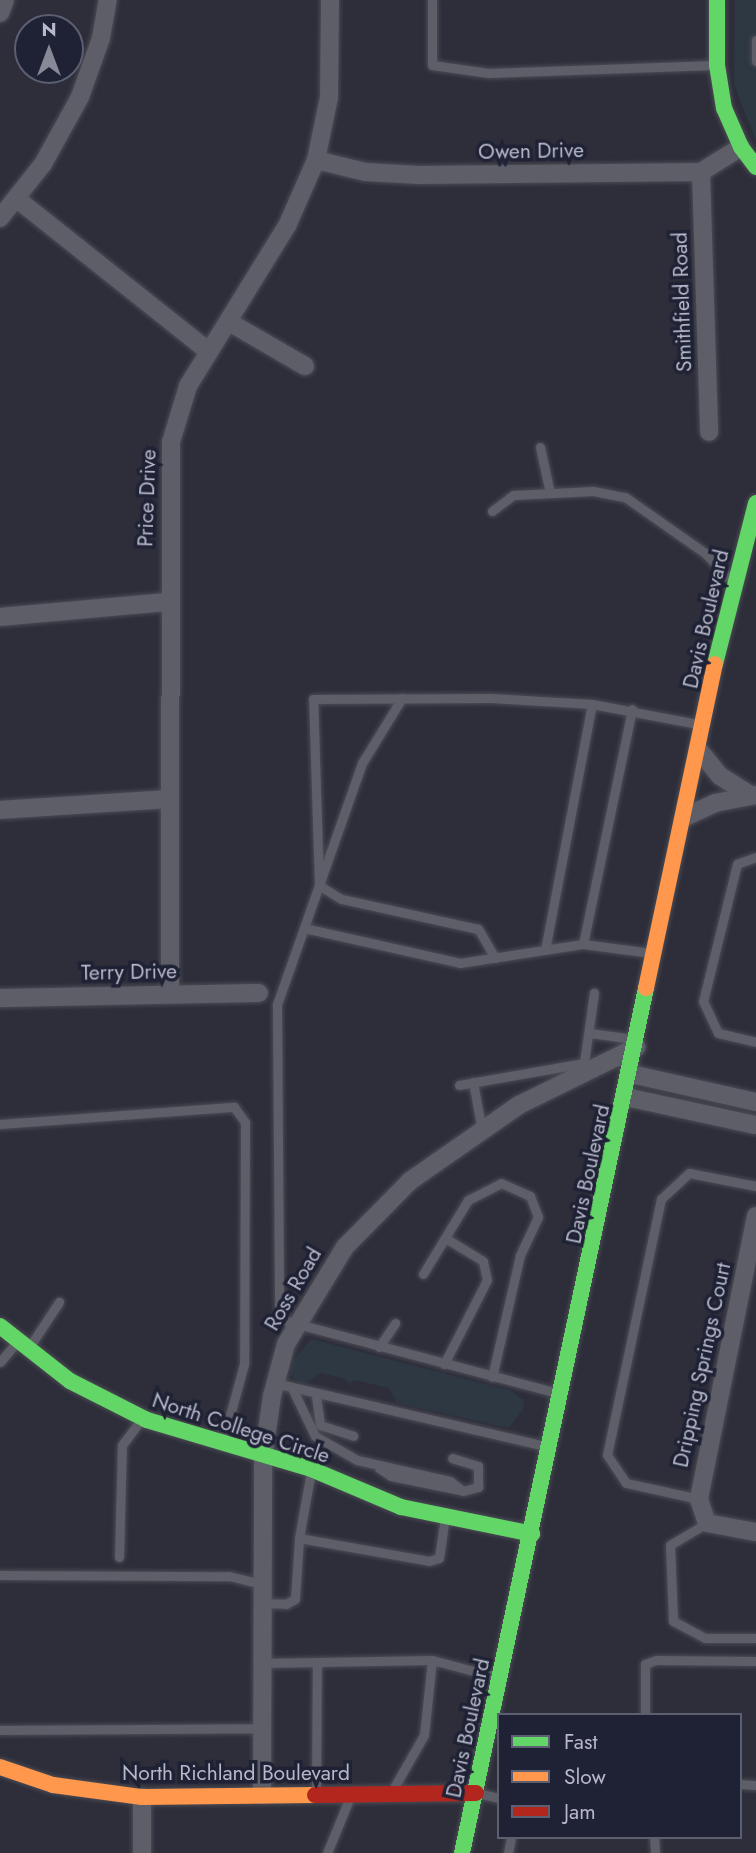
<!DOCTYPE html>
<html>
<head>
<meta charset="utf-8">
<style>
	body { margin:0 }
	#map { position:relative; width:756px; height:1853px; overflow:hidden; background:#2d2e3a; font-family:Jost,sans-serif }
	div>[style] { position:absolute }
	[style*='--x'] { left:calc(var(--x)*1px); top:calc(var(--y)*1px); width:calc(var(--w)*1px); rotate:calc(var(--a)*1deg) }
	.green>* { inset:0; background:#2d3843 }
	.roads { filter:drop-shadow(0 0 2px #4b4b54) drop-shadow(0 0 2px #4b4b54) }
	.lane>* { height:9px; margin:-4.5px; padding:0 4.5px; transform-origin:4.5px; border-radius:4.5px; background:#5d5e68 }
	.street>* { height:18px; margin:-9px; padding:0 9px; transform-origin:9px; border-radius:9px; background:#5d5e68 }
	.fast>* { height:16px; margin:-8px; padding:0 8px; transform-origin:8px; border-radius:8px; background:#63d668 }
	.slow>* { height:16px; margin:-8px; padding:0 8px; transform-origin:8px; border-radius:8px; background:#ff974d }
	.jam>* { height:16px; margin:-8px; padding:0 8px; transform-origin:8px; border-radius:8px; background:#b3261e }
	span { translate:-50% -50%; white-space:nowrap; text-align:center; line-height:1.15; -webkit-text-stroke:7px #1f2135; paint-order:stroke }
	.street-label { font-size:21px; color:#b7b9ca }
	.legend { position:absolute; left:497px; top:1713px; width:245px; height:126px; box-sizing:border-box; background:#1f2135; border:2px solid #5c5e71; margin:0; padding:9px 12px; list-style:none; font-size:21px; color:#b7b9ca }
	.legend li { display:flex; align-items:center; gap:14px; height:35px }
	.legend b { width:35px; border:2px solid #5c5e71 }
	.north { position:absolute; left:14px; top:14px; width:70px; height:70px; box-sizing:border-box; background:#1f2135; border:2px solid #5c5e71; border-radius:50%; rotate:0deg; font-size:19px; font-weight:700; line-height:28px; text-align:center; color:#b7b9ca }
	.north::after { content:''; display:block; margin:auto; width:24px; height:32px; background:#878898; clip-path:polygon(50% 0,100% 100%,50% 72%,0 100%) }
</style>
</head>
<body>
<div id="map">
	<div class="green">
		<div style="clip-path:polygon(735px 0,756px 0,756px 140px,734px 85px)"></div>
		<div style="clip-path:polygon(311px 1339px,512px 1391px,523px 1400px,524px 1408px,509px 1428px,397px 1403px,389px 1388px,354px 1380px,349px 1384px,345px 1379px,321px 1373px,306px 1383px,299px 1382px,290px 1375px,293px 1361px)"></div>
	</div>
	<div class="roads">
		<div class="lane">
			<div style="--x:432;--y:0;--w:65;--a:90"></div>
			<div style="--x:432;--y:65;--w:57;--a:8.1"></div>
			<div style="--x:488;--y:73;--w:227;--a:-2"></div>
			<div style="--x:756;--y:40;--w:21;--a:90"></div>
			<div style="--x:540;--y:447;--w:47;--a:77.7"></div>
			<div style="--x:492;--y:511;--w:26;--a:-37"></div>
			<div style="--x:513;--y:495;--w:80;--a:-2.9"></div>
			<div style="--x:593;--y:491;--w:33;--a:11"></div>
			<div style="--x:625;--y:497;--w:98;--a:35"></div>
			<div style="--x:705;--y:553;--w:37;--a:46"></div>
			<div style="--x:402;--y:698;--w:76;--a:121.6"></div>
			<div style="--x:362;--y:763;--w:256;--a:109.4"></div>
			<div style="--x:277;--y:1004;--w:315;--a:89.6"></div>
			<div style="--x:279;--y:1319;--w:288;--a:14.9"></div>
			<div style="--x:756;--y:857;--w:20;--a:160"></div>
			<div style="--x:737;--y:864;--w:141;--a:103.9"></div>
			<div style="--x:703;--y:1001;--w:35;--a:65"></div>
			<div style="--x:718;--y:1033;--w:39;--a:13"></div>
			<div style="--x:304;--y:928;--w:160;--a:12.6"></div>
			<div style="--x:460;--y:963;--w:124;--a:-8.8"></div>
			<div style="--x:583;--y:944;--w:69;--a:7.5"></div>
			<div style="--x:583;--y:944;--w:240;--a:-78.2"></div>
			<div style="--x:545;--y:950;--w:250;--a:-79.2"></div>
			<div style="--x:592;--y:704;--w:108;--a:10.7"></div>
			<div style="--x:495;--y:958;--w:34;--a:-120"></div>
			<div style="--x:478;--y:929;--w:140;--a:-167.6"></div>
			<div style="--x:341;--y:899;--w:26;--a:-148"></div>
			<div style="--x:319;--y:885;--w:186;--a:-91.8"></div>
			<div style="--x:313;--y:699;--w:178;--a:-0.3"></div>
			<div style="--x:491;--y:698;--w:101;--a:3.4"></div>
			<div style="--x:590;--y:1033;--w:44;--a:7.8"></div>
			<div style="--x:473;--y:1082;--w:50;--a:79.6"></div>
			<div style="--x:459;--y:1085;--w:127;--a:-10"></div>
			<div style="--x:584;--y:1063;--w:71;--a:-81.9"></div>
			<div style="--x:0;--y:1124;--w:235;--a:-4.2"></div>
			<div style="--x:234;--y:1107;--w:19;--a:54"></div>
			<div style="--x:245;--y:1122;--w:242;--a:90.2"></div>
			<div style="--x:244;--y:1364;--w:80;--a:105.3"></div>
			<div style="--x:423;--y:1274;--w:87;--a:-58.7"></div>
			<div style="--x:468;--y:1200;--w:37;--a:-27"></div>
			<div style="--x:501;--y:1183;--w:32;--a:24"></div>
			<div style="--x:530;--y:1196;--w:22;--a:69"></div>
			<div style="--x:538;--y:1217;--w:42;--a:115.3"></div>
			<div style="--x:520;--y:1255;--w:125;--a:102.9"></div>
			<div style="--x:30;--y:1346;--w:53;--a:-56.6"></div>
			<div style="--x:379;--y:1347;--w:29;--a:-56"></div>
			<div style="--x:0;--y:1362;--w:25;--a:-50"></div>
			<div style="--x:444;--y:1364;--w:94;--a:-62.9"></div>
			<div style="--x:487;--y:1280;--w:19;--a:-102"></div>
			<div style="--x:483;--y:1261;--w:44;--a:-148.8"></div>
			<div style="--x:275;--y:1383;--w:278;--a:13.1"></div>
			<div style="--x:292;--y:1388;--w:53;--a:64.4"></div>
			<div style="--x:315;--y:1436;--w:48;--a:29.7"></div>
			<div style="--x:357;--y:1460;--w:95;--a:12.7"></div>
			<div style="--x:450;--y:1481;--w:16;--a:38"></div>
			<div style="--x:463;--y:1491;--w:16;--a:-15"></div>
			<div style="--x:478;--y:1487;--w:21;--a:-90"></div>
			<div style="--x:478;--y:1466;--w:27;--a:-163"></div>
			<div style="--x:316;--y:1396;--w:29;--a:82"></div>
			<div style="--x:320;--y:1425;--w:35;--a:18"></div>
			<div style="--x:379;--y:1468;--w:14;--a:34"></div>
			<div style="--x:391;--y:1476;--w:69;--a:11.6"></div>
			<div style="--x:699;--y:1499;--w:75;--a:-167.6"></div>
			<div style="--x:626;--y:1483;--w:34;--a:-124"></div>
			<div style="--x:607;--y:1455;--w:262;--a:-78.1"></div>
			<div style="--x:661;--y:1199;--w:38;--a:-43"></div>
			<div style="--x:689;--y:1173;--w:68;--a:11"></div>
			<div style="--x:707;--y:1523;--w:43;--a:149.3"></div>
			<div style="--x:670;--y:1545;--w:76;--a:87.7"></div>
			<div style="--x:673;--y:1621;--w:36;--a:28"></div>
			<div style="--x:705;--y:1638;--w:51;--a:0"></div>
			<div style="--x:299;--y:1538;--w:132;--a:10"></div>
			<div style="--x:429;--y:1561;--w:10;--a:-17"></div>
			<div style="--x:439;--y:1558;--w:41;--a:-81.7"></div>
			<div style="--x:119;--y:1557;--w:112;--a:-88.5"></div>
			<div style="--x:122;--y:1445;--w:31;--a:-53"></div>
			<div style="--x:0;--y:1575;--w:229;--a:0.3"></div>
			<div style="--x:229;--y:1576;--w:34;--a:14"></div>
			<div style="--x:262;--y:1603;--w:24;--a:2"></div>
			<div style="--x:286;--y:1604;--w:10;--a:-29"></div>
			<div style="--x:295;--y:1599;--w:61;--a:-86.2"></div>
			<div style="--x:299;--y:1538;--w:68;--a:-79.8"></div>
			<div style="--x:262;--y:1663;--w:170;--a:-1"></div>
			<div style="--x:432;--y:1660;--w:66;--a:14.9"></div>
			<div style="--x:645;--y:1715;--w:51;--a:-90"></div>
			<div style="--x:645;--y:1664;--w:12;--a:-20"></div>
			<div style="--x:656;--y:1660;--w:100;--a:0.6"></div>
			<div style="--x:0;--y:1730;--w:262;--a:-0.4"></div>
			<div style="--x:740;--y:1784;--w:16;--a:4"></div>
			<div style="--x:392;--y:1791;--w:64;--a:-60.3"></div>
			<div style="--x:424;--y:1735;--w:75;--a:-83.9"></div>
			<div style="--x:316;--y:1792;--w:128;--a:-89.6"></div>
			<div style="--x:477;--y:1793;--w:23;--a:13"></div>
			<div style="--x:654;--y:1837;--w:16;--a:86"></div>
			<div style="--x:327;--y:1853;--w:61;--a:-67.7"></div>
			<div style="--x:508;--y:1853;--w:16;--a:-79"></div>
		</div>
		<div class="street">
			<div style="--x:0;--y:13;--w:14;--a:-69"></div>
			<div style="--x:316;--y:160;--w:51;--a:13.5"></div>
			<div style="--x:366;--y:172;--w:53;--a:3.2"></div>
			<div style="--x:419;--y:175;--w:282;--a:-0.6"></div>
			<div style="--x:701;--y:172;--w:47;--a:-32"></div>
			<div style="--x:701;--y:172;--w:260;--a:88.2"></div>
			<div style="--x:17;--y:199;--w:244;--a:38.5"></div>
			<div style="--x:0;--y:218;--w:69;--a:-51.5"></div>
			<div style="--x:43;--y:164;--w:77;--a:-61.1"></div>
			<div style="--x:80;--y:97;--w:63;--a:-70.4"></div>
			<div style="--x:101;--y:38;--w:39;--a:-80"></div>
			<div style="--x:229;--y:322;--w:88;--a:30.1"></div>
			<div style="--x:0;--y:617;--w:170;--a:-5.1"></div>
			<div style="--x:698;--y:749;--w:35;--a:51"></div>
			<div style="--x:720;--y:776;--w:36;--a:32"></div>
			<div style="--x:0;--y:810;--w:168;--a:-3.7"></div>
			<div style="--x:685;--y:817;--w:33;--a:-25"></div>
			<div style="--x:715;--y:803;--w:42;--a:-11"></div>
			<div style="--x:170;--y:994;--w:552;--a:-89.9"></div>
			<div style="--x:171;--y:442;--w:59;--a:-73.1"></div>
			<div style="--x:188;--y:386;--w:188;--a:-58.3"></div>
			<div style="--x:287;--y:226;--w:72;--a:-66.3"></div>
			<div style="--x:316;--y:160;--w:64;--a:-78.3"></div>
			<div style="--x:329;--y:97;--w:97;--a:-89.4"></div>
			<div style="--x:0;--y:998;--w:259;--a:-1.1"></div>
			<div style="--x:631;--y:1074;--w:128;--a:12.6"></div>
			<div style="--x:626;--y:1097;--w:133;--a:12.2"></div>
			<div style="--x:756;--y:1216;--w:289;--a:101.4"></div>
			<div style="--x:699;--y:1499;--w:25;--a:72"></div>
			<div style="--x:707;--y:1523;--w:50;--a:10.4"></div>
			<div style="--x:262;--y:1795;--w:337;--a:-89.8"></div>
			<div style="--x:263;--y:1458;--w:63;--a:-81.7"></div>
			<div style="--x:272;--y:1396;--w:54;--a:-74.9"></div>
			<div style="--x:286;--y:1344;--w:114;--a:-58.7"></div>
			<div style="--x:345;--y:1247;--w:93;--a:-45.4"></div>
			<div style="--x:410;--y:1181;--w:133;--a:-34.9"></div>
			<div style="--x:519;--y:1105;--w:131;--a:-26.2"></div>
			<div style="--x:142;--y:1797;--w:56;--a:90"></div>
		</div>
		<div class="fast">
			<div style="--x:717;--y:0;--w:65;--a:90"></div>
			<div style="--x:717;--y:65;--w:44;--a:80.8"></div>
			<div style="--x:724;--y:108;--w:43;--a:66.4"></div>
			<div style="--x:741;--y:147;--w:25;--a:53"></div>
			<div style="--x:715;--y:664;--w:166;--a:-75.7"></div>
			<div style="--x:0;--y:1326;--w:89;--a:38.2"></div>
			<div style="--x:70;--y:1381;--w:86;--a:26.9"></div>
			<div style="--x:147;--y:1420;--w:171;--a:16.6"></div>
			<div style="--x:311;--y:1469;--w:98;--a:22.9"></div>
			<div style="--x:401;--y:1507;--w:134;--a:11.6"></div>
			<div style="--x:462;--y:1853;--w:884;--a:-77.99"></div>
		</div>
		<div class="slow">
			<div style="--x:646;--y:988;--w:331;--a:-78"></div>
			<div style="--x:0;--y:1767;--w:56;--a:18.8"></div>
			<div style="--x:53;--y:1785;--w:90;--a:7.7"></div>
			<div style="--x:142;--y:1797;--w:173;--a:-0.7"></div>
		</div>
		<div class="jam">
			<div style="--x:315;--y:1795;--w:161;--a:-0.7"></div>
		</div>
	</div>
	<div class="street-label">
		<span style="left:531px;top:151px;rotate:-1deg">Owen Drive</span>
		<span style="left:682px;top:302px;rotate:-92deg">Smithfield Road</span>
		<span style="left:147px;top:498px;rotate:-88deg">Price Drive</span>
		<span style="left:706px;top:619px;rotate:-77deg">Davis Boulevard</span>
		<span style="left:129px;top:972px;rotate:-1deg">Terry Drive</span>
		<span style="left:588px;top:1174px;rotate:-78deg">Davis Boulevard</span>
		<span style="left:293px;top:1289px;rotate:-60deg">Ross Road</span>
		<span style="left:702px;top:1365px;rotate:-78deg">Dripping Springs Court</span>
		<span style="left:241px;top:1428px;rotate:18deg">North College Circle</span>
		<span style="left:468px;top:1728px;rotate:-78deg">Davis Boulevard</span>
		<span style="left:236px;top:1773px">North Richland Boulevard</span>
	</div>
	<ul class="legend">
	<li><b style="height:9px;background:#63d668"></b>Fast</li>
	<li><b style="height:9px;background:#ff974d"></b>Slow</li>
	<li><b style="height:9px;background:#b3261e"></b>Jam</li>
	</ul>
	<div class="north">N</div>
</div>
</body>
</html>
